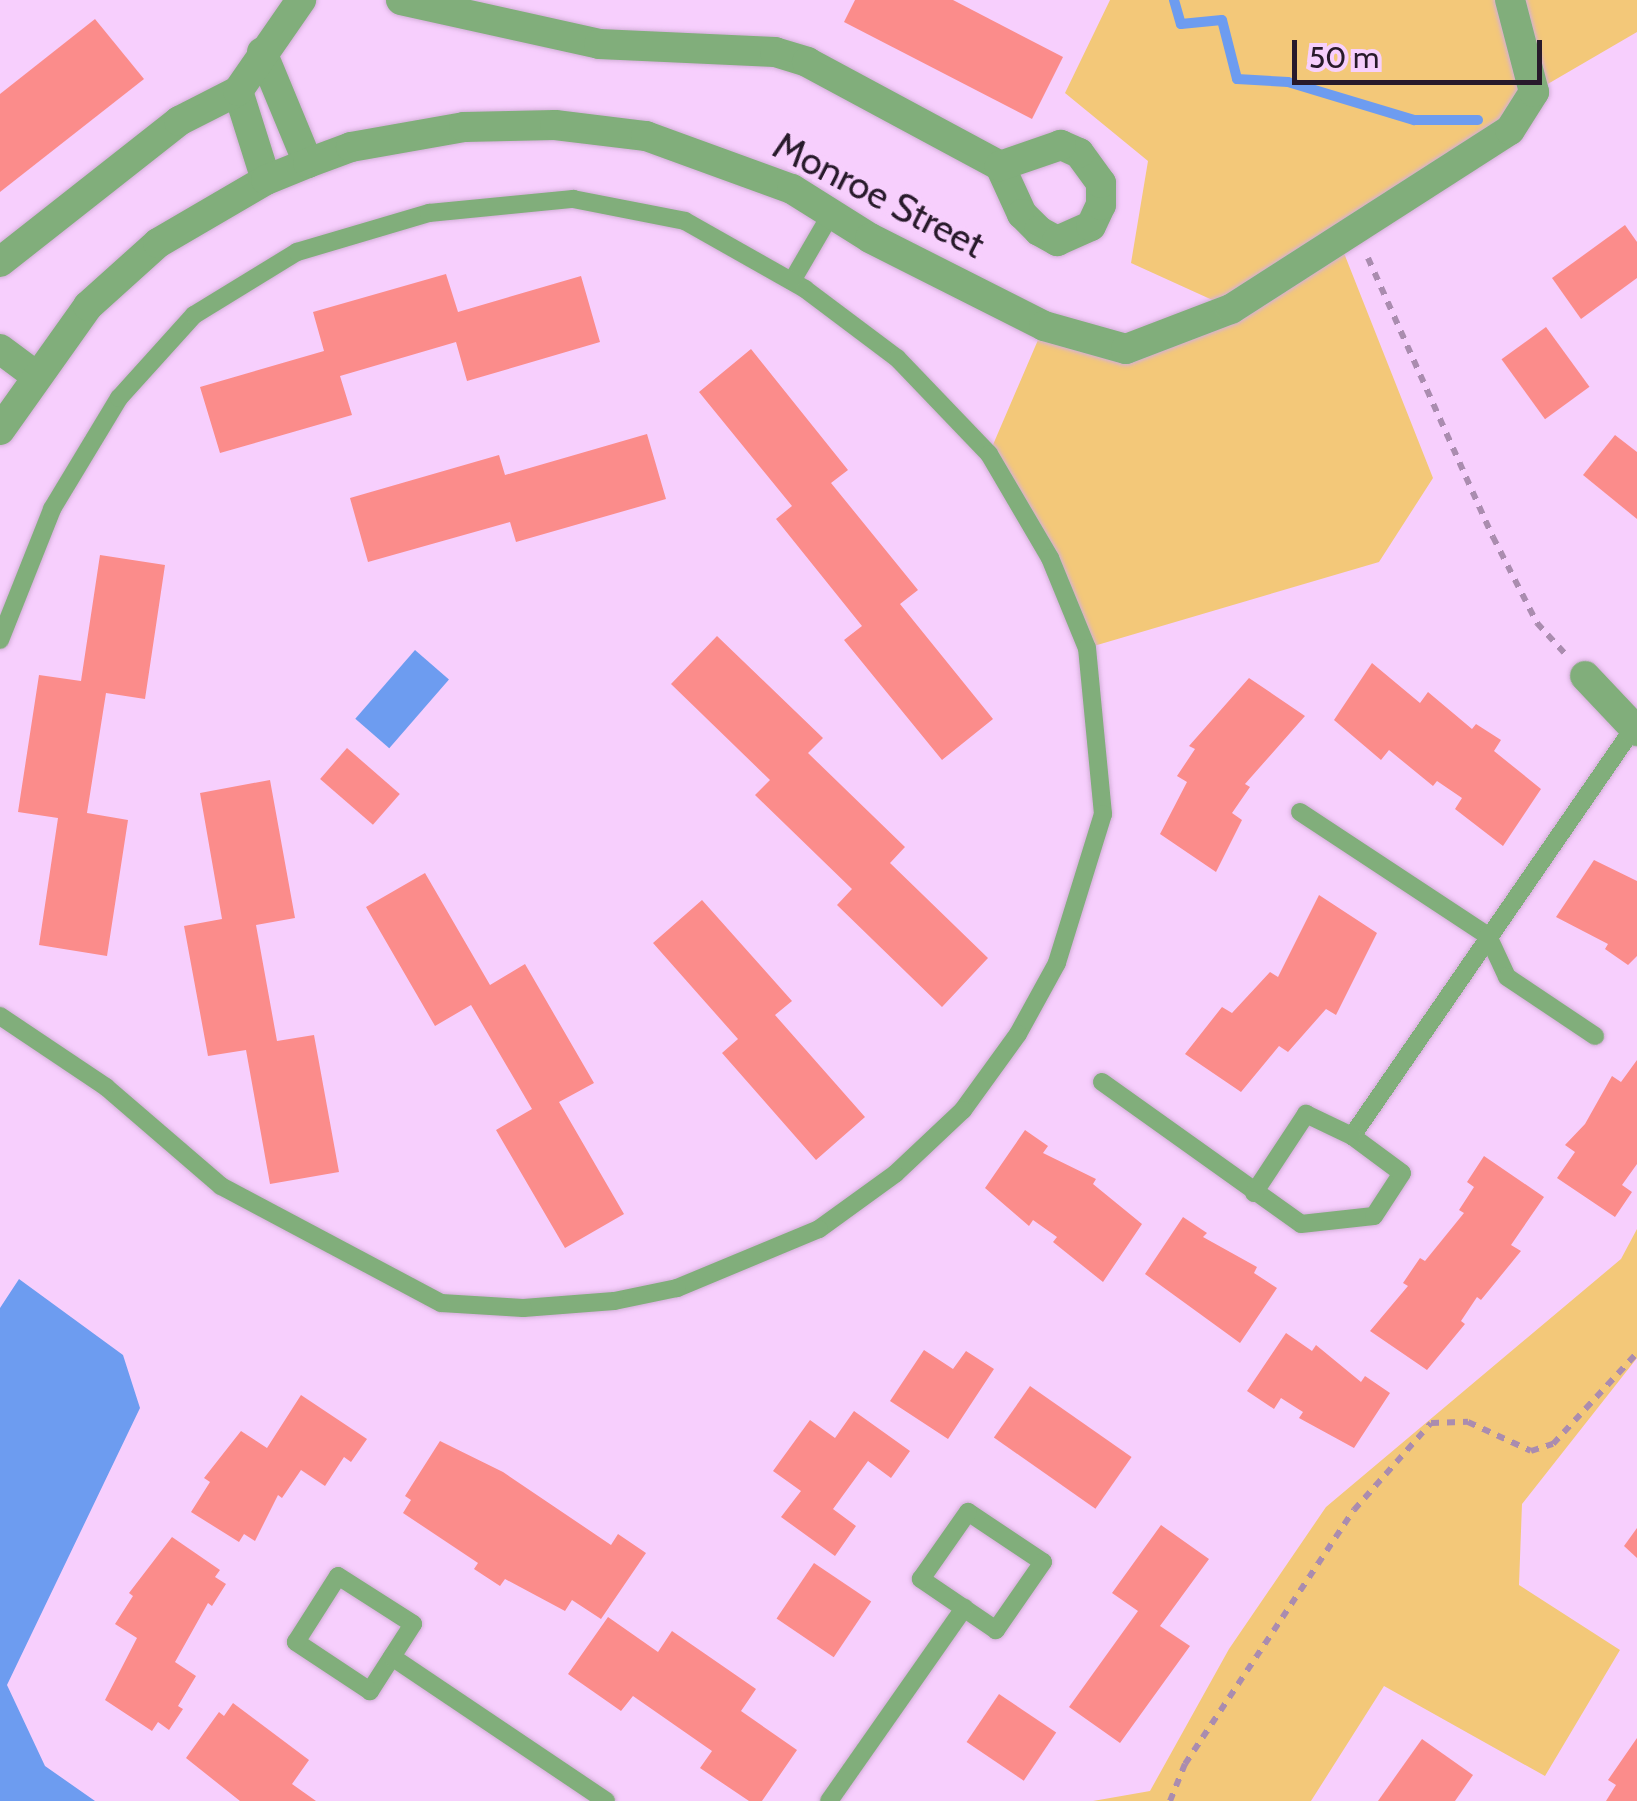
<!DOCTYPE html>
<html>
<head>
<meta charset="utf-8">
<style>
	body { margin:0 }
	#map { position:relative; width:1637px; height:1801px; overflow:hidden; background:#f7cffd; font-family:Cabin,sans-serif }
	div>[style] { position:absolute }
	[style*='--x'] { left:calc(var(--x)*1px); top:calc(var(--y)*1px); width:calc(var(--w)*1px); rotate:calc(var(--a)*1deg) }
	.green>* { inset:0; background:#f3c879 }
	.water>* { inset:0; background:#6d9cf0; transform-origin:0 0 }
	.stream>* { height:10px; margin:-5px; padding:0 5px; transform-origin:5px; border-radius:5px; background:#6d9cf0 }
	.building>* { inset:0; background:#fb8c8b; transform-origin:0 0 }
	.path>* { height:6px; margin-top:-3px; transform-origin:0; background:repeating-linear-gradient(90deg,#aa8caf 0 8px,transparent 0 16px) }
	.roads { filter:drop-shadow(0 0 2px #d2aed7) drop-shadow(0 0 2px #d2aed7) }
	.lane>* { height:18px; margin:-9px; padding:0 9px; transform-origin:9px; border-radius:9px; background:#81ae7b }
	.street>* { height:30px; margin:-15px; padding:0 15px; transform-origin:15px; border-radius:15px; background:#81ae7b }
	span { translate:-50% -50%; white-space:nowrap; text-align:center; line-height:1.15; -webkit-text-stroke:9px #f7cffd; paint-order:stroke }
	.street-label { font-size:38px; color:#281a2b }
	.scale { position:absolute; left:1292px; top:40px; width:250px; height:45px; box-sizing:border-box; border:5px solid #281a2b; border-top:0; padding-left:12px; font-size:30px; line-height:35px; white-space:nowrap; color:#281a2b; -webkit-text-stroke:8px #f7cffd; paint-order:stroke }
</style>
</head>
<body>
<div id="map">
	<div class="green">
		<div style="clip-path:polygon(1110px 0,1637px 0,1637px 32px,1534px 92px,1510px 130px,1340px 243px,1433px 478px,1379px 562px,1087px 648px,989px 454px,1044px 326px,1126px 349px,1230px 308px,1131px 263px,1148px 161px,1065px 93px)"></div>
		<div style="clip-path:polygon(1637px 1229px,1637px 1358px,1522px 1504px,1519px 1585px,1620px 1650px,1545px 1776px,1384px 1686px,1311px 1801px,1093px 1801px,1150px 1791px,1229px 1649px,1326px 1507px,1621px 1259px)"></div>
	</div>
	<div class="water">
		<div style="left:415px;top:650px;width:45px;height:91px;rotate:41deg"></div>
		<div style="clip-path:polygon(19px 1279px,123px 1355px,140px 1408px,7px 1685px,45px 1766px,95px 1801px,0 1801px,0 1308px)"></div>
	</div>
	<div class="stream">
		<div style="--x:1174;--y:0;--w:25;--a:74"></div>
		<div style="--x:1181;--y:24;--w:41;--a:-5.6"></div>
		<div style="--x:1222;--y:20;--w:61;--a:75.7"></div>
		<div style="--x:1237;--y:79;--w:51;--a:3.4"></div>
		<div style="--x:1288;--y:82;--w:132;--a:16.8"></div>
		<div style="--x:1414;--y:120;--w:64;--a:0"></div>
	</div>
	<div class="building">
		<div style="clip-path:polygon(855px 0,953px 0,1063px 57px,1032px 119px,844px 22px)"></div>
		<div style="clip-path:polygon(95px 19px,144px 79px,0 192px,0 94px)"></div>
		<div style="clip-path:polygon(1625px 225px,1637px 242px,1637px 278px,1581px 319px,1552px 278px)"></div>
		<div style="clip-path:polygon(446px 274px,458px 312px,581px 276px,600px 342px,467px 381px,456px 342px,340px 376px,352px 415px,220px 453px,200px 387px,324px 351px,313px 312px)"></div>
		<div style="left:1546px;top:327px;width:74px;height:55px;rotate:54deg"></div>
		<div style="clip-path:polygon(751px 349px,848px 470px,831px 483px,918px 590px,900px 604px,993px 719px,942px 760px,844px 640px,862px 626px,776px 519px,792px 506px,699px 392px)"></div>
		<div style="clip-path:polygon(647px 434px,666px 499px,516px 542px,510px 522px,368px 562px,350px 498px,499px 455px,505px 475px)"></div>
		<div style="clip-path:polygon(1615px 435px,1637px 452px,1637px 519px,1583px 475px)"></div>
		<div style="clip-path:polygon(100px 555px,165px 565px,145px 699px,106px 693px,87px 813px,128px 820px,107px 956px,39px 945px,58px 818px,18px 812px,39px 675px,81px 681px)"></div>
		<div style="clip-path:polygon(717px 636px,823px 738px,808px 753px,905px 847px,890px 863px,988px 958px,942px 1007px,837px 905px,852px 889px,755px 795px,770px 780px,671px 684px)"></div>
		<div style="clip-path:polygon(1372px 663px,1420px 703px,1428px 692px,1472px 729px,1476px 724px,1501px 740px,1494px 751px,1541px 789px,1503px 846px,1455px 809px,1462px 798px,1437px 781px,1433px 786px,1389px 750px,1381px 760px,1334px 720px)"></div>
		<div style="clip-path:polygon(1249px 678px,1305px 716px,1245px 784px,1250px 787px,1232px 813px,1242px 820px,1216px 872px,1160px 834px,1187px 782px,1177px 776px,1195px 749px,1189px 746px)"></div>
		<div style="left:347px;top:748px;width:70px;height:41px;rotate:41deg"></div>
		<div style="clip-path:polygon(270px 780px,295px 918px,256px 925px,277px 1041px,314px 1035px,339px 1172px,270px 1184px,246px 1050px,208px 1056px,184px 926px,222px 919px,200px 793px)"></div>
		<div style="clip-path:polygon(1594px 860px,1637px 881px,1637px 956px,1628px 965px,1605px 949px,1608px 944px,1556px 917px)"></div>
		<div style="clip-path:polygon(425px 873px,490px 985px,525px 964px,594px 1083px,559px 1102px,624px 1214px,565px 1248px,496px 1130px,532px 1109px,471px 1005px,435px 1026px,366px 907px)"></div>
		<div style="clip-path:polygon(1319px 895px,1377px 933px,1336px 1015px,1326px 1009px,1288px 1052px,1279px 1046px,1241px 1092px,1185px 1054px,1222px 1007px,1232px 1013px,1270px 972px,1278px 977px)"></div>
		<div style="clip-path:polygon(702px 900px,792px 1001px,775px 1015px,865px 1117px,816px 1160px,722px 1053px,738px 1039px,653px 943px)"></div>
		<div style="clip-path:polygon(1637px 1060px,1637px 1164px,1622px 1185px,1632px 1192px,1615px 1217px,1557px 1178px,1575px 1152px,1565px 1145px,1585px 1124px,1612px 1076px,1621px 1082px)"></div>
		<div style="clip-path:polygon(1025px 1130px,1048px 1146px,1043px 1153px,1096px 1179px,1093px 1184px,1142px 1224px,1103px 1282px,1053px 1242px,1057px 1237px,1033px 1220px,1029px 1226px,985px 1188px)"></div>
		<div style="clip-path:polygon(1484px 1156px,1544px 1197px,1511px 1245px,1521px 1251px,1481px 1300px,1477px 1297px,1461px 1321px,1465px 1324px,1427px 1370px,1370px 1331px,1408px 1286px,1403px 1283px,1420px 1258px,1425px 1261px,1464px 1213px,1459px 1210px,1474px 1187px,1467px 1182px)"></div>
		<div style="clip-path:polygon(1183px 1217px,1207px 1233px,1203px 1237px,1257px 1267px,1254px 1273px,1277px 1288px,1240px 1343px,1145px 1274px)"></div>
		<div style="clip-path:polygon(1286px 1333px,1312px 1351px,1316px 1345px,1361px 1382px,1365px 1376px,1390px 1393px,1354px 1448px,1299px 1418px,1303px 1412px,1281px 1398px,1274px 1409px,1247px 1391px)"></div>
		<div style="clip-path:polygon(924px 1350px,953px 1369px,966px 1351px,994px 1369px,948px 1439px,890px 1401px)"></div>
		<div style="left:1030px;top:1386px;width:124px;height:63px;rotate:35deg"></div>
		<div style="clip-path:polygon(301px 1395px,367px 1439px,351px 1462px,344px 1457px,325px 1486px,301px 1470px,282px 1498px,278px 1495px,255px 1541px,244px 1534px,239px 1542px,191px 1512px,210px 1482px,204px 1478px,241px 1431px,267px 1448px)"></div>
		<div style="clip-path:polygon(854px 1411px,910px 1451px,891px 1478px,868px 1461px,833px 1509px,856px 1526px,835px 1556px,781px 1517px,801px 1491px,773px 1471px,810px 1420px,835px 1438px)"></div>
		<div style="clip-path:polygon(440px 1441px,503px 1472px,611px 1545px,618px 1534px,646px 1553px,601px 1619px,572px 1600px,565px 1611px,505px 1579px,500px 1586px,474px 1569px,478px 1563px,403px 1513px,411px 1500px,405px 1496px)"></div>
		<div style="clip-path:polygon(1161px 1525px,1209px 1559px,1160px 1626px,1190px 1646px,1120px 1743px,1069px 1707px,1138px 1611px,1112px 1593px)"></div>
		<div style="clip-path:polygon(1637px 1528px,1637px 1558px,1624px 1546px)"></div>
		<div style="clip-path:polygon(172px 1537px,220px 1570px,215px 1577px,226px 1584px,212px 1606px,208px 1603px,175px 1662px,196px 1676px,178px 1706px,183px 1709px,169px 1730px,158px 1722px,152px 1731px,105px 1700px,137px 1638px,115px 1624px,133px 1596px,129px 1593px)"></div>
		<div style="left:814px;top:1563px;width:69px;height:67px;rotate:34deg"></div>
		<div style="clip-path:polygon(608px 1617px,658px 1652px,672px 1631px,756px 1689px,741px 1711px,797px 1750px,762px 1801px,749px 1801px,700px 1768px,712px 1751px,633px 1696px,621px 1711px,568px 1674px)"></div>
		<div style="left:999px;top:1694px;width:69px;height:58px;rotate:34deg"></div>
		<div style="clip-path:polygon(233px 1703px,309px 1760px,292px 1784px,316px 1801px,240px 1801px,186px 1758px,219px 1712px,224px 1716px)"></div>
		<div style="clip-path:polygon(1637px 1738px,1637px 1801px,1606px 1801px,1616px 1785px,1608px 1780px)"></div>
		<div style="clip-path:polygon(1422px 1739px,1473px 1775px,1455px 1801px,1378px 1801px)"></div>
	</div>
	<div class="path">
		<div style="--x:1368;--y:258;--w:306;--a:65.9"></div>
		<div style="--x:1493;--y:537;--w:97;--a:62.9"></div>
		<div style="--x:1537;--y:623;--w:46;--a:47.6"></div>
		<div style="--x:1170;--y:1801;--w:40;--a:-68"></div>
		<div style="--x:1185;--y:1764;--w:305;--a:-56.4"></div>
		<div style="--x:1354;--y:1510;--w:116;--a:-48.5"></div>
		<div style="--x:1431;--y:1423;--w:37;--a:-2"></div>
		<div style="--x:1468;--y:1422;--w:69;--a:24.7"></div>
		<div style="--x:1531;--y:1451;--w:23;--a:-18"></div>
		<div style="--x:1553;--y:1444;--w:124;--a:-47.3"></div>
	</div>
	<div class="roads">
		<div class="lane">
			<div style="--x:792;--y:281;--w:78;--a:-59.8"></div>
			<div style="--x:0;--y:640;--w:141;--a:-68.3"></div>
			<div style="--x:52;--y:509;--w:130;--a:-58.9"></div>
			<div style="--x:119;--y:398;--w:112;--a:-47.9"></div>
			<div style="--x:194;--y:315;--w:121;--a:-31.5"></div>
			<div style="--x:297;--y:252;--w:138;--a:-16.5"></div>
			<div style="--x:429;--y:213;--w:145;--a:-5.6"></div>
			<div style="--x:573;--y:199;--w:114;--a:11.1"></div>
			<div style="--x:685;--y:221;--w:138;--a:29.5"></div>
			<div style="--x:805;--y:289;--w:115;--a:36.9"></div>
			<div style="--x:897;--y:358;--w:133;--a:46.2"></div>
			<div style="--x:989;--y:454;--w:121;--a:59.6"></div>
			<div style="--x:1050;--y:558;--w:97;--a:67.7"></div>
			<div style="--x:1087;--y:648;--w:167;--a:84.5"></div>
			<div style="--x:1103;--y:814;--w:156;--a:107.2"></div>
			<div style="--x:1057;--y:963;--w:81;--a:118.8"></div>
			<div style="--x:1018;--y:1034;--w:94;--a:125.9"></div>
			<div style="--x:963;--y:1110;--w:93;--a:136.7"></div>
			<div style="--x:895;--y:1174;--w:94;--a:144.1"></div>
			<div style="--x:819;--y:1229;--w:154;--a:157.4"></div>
			<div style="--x:677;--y:1288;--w:64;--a:168.3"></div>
			<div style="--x:614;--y:1301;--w:91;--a:175.6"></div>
			<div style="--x:523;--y:1308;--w:82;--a:-176.5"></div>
			<div style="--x:441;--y:1303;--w:249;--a:-152"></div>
			<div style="--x:221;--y:1186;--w:152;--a:-139.3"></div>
			<div style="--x:106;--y:1087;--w:128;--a:-146.2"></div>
			<div style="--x:1300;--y:812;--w:225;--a:33.4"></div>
			<div style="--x:1488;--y:936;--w:45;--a:65.1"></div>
			<div style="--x:1507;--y:977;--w:106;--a:33.8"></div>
			<div style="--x:1102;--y:1082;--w:244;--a:35.5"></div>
			<div style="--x:1301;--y:1224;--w:73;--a:-6.3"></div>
			<div style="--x:1374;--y:1216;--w:51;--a:-56.9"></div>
			<div style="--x:1402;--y:1173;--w:62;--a:-143.5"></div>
			<div style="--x:1352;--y:1136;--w:497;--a:-55.4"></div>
			<div style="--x:1254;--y:1193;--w:95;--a:-56.6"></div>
			<div style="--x:1306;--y:1114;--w:51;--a:25.6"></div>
			<div style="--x:968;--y:1512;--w:90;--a:33.7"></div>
			<div style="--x:1043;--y:1562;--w:83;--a:124.7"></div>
			<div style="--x:996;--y:1630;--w:91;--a:-145.8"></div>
			<div style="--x:921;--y:1579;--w:82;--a:-55"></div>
			<div style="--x:338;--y:1576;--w:89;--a:32.6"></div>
			<div style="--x:413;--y:1624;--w:80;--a:122.7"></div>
			<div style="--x:370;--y:1691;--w:89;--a:-146.5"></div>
			<div style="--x:296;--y:1642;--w:78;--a:-57.5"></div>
			<div style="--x:392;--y:1657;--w:258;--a:33.9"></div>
			<div style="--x:829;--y:1801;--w:236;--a:-55"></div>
		</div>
		<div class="street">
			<div style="--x:401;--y:0;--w:203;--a:12.5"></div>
			<div style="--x:599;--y:44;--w:176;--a:2.6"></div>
			<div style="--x:775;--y:52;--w:34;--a:17"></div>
			<div style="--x:807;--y:62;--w:219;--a:28.3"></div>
			<div style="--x:1000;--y:166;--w:53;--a:65.4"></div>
			<div style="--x:1022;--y:214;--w:24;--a:45"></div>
			<div style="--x:1039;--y:231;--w:21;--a:29"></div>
			<div style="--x:1057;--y:241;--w:37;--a:-24"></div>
			<div style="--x:1091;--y:226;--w:23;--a:-65"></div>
			<div style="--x:1101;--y:205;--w:22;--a:-90"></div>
			<div style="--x:1101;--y:183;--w:37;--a:-126"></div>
			<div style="--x:1079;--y:153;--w:20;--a:-156"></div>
			<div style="--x:1061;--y:145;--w:65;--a:161"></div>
			<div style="--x:262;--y:52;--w:120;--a:67.5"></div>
			<div style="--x:238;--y:91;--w:93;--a:72.5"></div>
			<div style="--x:0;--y:262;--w:228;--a:-38.2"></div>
			<div style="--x:179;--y:121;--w:66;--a:-27"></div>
			<div style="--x:238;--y:91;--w:111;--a:-55.3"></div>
			<div style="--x:0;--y:349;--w:44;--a:36.6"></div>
			<div style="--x:0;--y:430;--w:152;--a:-54.6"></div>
			<div style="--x:88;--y:306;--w:94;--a:-42"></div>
			<div style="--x:158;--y:243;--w:125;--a:-30.3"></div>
			<div style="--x:266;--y:180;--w:45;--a:-22"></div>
			<div style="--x:308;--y:163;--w:46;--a:-20.4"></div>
			<div style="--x:351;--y:147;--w:115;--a:-10"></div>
			<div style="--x:464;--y:127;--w:91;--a:-1.3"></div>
			<div style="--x:555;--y:125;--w:92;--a:6.9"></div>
			<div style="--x:646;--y:136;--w:155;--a:20"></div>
			<div style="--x:792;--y:189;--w:92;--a:32.1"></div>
			<div style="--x:870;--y:238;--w:195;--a:26.8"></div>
			<div style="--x:1044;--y:326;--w:85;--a:15.7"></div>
			<div style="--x:1126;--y:349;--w:112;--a:-20.9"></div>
			<div style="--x:1231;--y:309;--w:331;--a:-32.7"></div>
			<div style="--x:1510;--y:130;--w:45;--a:-57.7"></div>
			<div style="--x:1534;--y:92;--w:95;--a:-104.6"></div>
			<div style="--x:1585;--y:676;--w:76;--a:46.6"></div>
		</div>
	</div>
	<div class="street-label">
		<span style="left:879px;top:195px;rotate:27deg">Monroe Street</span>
	</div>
	<div class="scale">50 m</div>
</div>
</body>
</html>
